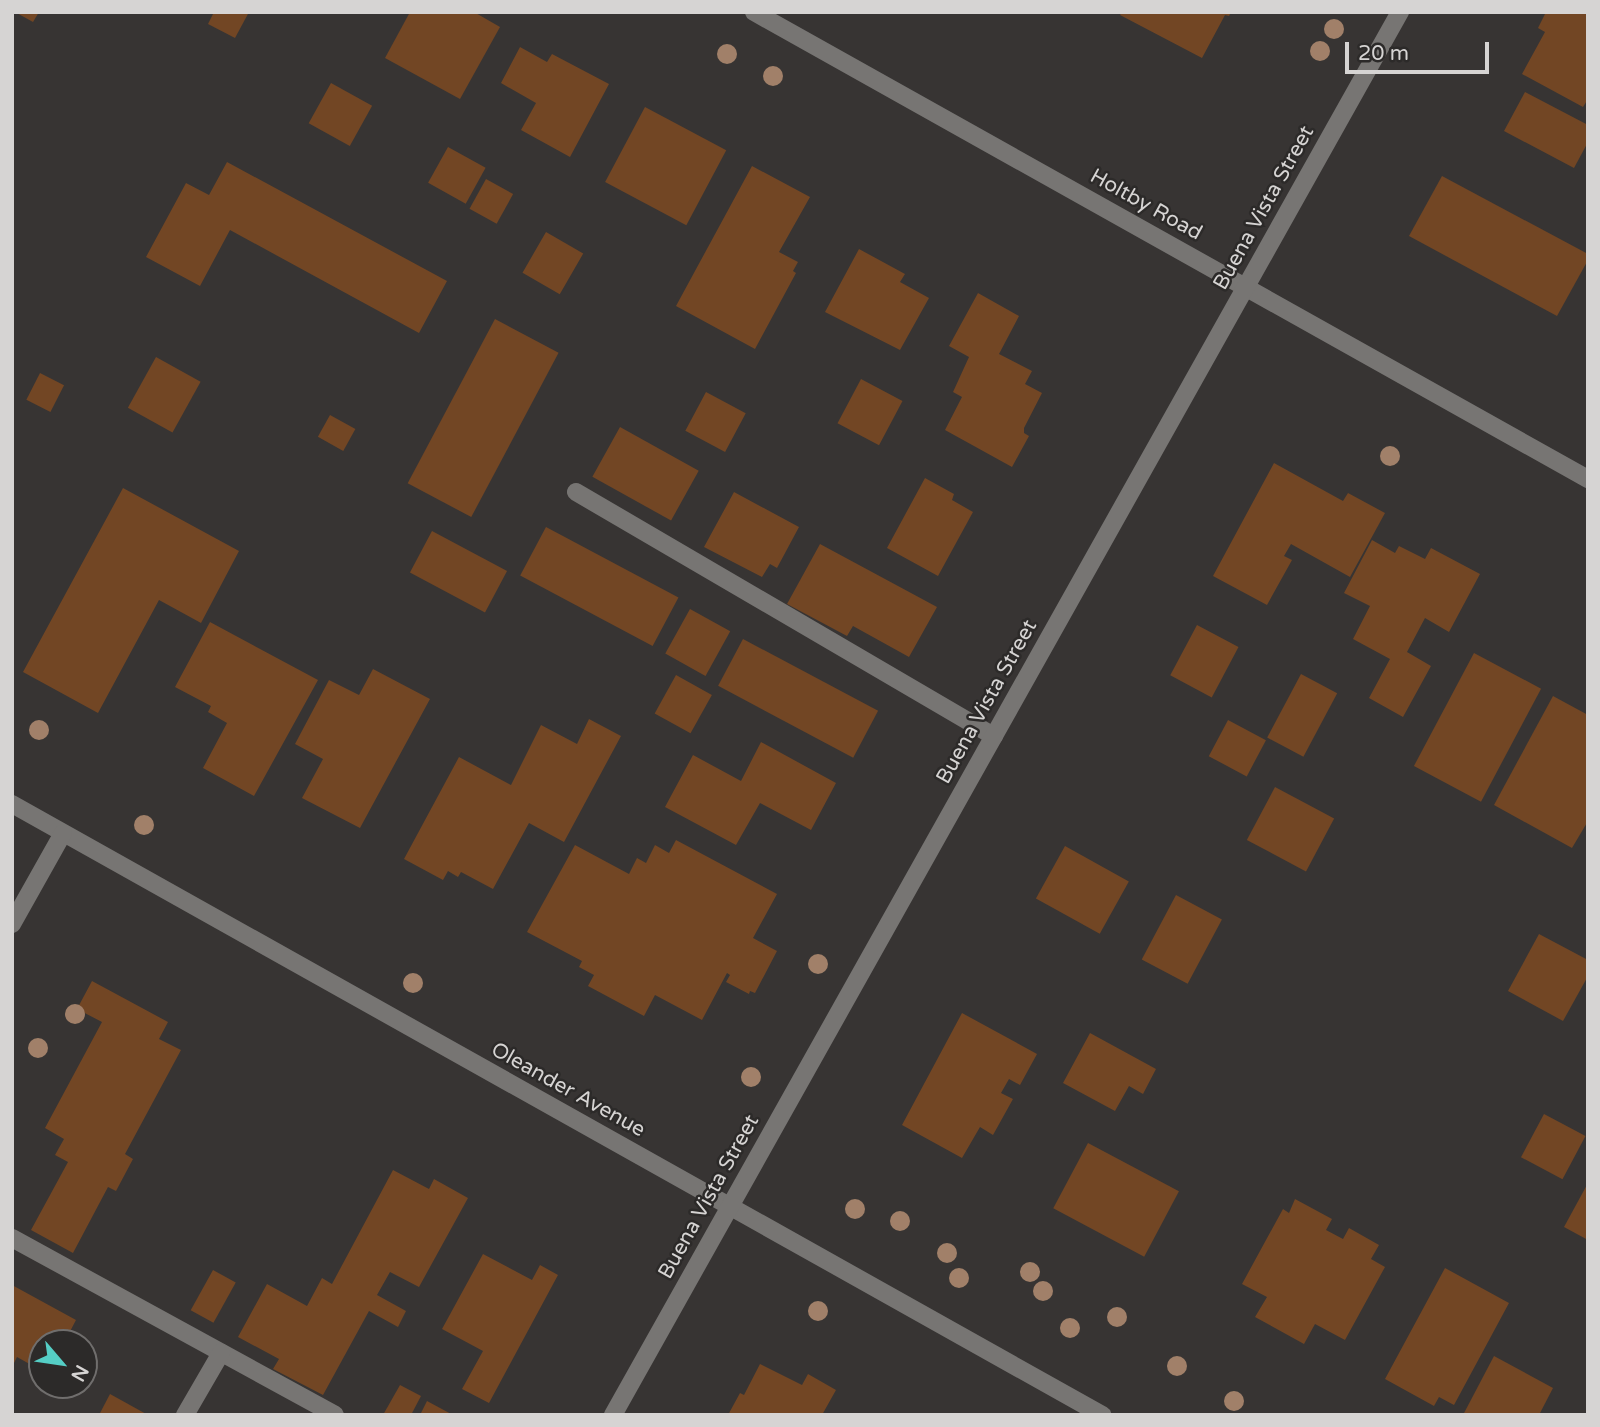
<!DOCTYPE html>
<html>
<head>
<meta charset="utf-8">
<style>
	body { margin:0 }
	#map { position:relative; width:1600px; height:1427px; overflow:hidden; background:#373433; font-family:"Varela Round",sans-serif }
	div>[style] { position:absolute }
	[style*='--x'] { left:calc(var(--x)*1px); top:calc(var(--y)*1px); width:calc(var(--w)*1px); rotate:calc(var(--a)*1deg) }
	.building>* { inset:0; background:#724624; transform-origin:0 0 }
	.lane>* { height:18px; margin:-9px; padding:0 9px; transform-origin:9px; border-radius:9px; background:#777573 }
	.street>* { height:18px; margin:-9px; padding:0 9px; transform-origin:9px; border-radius:9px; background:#777573 }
	.trees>* { width:20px; height:20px; margin:-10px; border-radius:50%; background:#a18069 }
	span { translate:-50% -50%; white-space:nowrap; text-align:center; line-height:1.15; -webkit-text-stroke:5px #2c2a29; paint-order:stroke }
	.street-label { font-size:21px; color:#d6d4d3 }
	.frame { position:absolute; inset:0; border:14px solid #d6d4d3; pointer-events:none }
	.north { position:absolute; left:28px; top:1329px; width:70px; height:70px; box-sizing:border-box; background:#2c2a29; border:2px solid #706e6d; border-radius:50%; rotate:119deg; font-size:19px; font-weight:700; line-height:28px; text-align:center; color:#d6d4d3 }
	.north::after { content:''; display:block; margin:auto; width:24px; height:32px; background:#55cec5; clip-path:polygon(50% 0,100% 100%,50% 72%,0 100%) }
	.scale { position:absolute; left:1345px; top:42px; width:144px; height:32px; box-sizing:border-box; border:4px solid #d6d4d3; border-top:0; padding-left:9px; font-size:21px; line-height:24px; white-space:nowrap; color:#d6d4d3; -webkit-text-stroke:5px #2c2a29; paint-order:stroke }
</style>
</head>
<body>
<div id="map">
	<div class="building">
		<div style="clip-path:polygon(15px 12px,39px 12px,33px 22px)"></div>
		<div style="clip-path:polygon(214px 12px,249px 12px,235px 38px,208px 24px)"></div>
		<div style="clip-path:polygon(410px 12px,474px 12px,500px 27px,460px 99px,385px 58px)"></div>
		<div style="clip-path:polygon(1122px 12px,1231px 12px,1229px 16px,1225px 15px,1202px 58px,1120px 15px)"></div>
		<div style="clip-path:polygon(1546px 12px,1588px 12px,1588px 99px,1583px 107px,1522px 74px,1545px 32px,1538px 28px)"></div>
		<div style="clip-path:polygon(520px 47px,547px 62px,552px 54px,609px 84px,570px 157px,521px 130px,536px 103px,501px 83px)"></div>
		<div style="left:331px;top:83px;width:47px;height:46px;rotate:29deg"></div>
		<div style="clip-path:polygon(1525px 92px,1588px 125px,1588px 142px,1574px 168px,1504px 131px)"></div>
		<div style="left:645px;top:107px;width:92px;height:85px;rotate:28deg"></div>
		<div style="left:448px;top:147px;width:43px;height:41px;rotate:29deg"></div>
		<div style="clip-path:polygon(227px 162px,447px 281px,419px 333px,230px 230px,200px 286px,146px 257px,186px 183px,209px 195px)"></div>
		<div style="clip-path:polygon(752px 166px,810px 197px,779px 252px,798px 262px,793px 271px,796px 273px,755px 349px,676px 306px)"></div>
		<div style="clip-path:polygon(1442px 176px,1588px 254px,1588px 260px,1557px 316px,1409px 236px)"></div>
		<div style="left:486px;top:179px;width:31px;height:34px;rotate:29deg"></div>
		<div style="left:546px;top:232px;width:43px;height:47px;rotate:30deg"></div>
		<div style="clip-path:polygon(859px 249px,905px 274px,900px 282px,929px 298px,900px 350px,825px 312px)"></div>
		<div style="clip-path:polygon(978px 293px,1019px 316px,999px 354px,1032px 371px,1025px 384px,1042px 393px,1024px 428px,1024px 433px,1029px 436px,1012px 467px,945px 430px,962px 397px,953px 392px,969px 357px,949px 346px)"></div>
		<div style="left:495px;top:319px;width:72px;height:186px;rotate:28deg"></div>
		<div style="left:156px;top:357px;width:51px;height:58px;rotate:29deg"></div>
		<div style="left:40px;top:373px;width:27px;height:30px;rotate:27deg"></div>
		<div style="left:861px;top:379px;width:47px;height:50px;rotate:28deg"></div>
		<div style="left:706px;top:392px;width:45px;height:44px;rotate:28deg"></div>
		<div style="left:330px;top:415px;width:29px;height:25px;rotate:29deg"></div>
		<div style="left:620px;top:427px;width:90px;height:57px;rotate:29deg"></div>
		<div style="clip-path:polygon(1274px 463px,1343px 501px,1348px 493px,1385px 513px,1350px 577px,1291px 544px,1284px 556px,1292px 560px,1267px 605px,1213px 576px)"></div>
		<div style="clip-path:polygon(925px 478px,954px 494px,952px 500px,973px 512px,938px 576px,887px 548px)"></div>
		<div style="clip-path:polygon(123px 488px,239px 551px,201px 623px,159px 600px,98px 713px,23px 672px)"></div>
		<div style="clip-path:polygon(734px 492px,799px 527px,777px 568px,770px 564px,762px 577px,704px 547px)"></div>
		<div style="left:546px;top:527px;width:150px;height:55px;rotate:28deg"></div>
		<div style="left:432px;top:531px;width:85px;height:47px;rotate:28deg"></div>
		<div style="clip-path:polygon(1372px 540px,1395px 553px,1399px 546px,1425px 559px,1431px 548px,1480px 574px,1449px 632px,1425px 618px,1407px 652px,1431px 666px,1403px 717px,1369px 698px,1390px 659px,1353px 639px,1370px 606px,1344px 593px)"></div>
		<div style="clip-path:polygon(820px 544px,937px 607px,909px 657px,853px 626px,847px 636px,787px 604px)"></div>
		<div style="left:690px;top:609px;width:46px;height:51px;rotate:29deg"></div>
		<div style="clip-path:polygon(210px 622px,318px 680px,254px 796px,203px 768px,227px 723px,208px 712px,211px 706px,175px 687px)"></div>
		<div style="left:1197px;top:625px;width:47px;height:57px;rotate:28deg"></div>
		<div style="left:743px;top:639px;width:153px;height:53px;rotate:28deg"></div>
		<div style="left:1474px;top:653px;width:76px;height:128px;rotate:28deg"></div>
		<div style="clip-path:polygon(373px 669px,430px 699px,360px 828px,302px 798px,323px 759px,295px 744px,329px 680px,359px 695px)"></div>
		<div style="left:1301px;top:674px;width:41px;height:72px;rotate:28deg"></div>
		<div style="left:676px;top:675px;width:41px;height:44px;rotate:29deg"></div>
		<div style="clip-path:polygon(1553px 696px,1588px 715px,1588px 821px,1572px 848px,1494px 805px)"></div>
		<div style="clip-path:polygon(589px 719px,621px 736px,564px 842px,529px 823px,493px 889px,461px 872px,458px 877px,448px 871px,443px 880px,404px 859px,459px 757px,511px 785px,541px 725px,577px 744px)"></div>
		<div style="left:1228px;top:720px;width:43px;height:41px;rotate:28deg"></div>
		<div style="clip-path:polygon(761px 742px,836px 783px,811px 830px,760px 803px,736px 845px,665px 807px,693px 755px,741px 781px)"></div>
		<div style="left:1275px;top:787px;width:67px;height:60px;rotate:28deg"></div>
		<div style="clip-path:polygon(676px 840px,777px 894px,753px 938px,777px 951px,755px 993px,750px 991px,749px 994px,726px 982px,730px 975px,727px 973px,702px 1020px,655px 995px,644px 1016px,588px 986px,594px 975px,579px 967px,582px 961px,527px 932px,575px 845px,629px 874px,637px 858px,646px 863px,655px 845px,669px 853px)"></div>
		<div style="left:1065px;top:846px;width:73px;height:60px;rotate:29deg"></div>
		<div style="left:1176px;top:895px;width:52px;height:73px;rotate:28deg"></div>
		<div style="clip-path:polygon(1539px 934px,1588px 960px,1588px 976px,1563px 1021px,1508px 991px)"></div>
		<div style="clip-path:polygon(92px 981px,168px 1022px,159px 1039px,181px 1050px,125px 1154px,133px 1159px,116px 1191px,108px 1187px,73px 1253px,31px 1230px,68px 1162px,55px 1155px,64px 1139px,45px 1128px,102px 1022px,77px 1009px)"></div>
		<div style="clip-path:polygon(962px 1013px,1037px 1054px,1020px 1085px,1009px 1079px,1001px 1093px,1013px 1099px,993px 1135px,980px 1127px,962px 1158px,902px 1125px)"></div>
		<div style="clip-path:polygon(1090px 1033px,1156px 1069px,1143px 1094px,1129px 1086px,1115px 1111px,1063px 1083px)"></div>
		<div style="left:1544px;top:1114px;width:47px;height:49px;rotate:28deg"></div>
		<div style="left:1088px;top:1143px;width:103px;height:74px;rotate:28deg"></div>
		<div style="clip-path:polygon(393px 1170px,429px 1189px,434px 1179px,468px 1198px,419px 1287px,390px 1272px,377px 1295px,406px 1311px,398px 1327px,369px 1311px,323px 1395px,273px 1369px,279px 1359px,238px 1337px,267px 1284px,307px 1306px,322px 1278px,332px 1284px)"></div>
		<div style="clip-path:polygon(1588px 1183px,1588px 1240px,1564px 1227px)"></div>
		<div style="clip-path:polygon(1295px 1199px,1332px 1219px,1326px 1230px,1343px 1239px,1349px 1228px,1379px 1245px,1371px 1259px,1385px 1267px,1345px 1340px,1315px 1324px,1304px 1344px,1255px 1317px,1267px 1297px,1242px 1284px,1283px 1209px,1289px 1213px)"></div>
		<div style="clip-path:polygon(483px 1254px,532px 1280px,540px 1265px,558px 1275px,489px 1403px,462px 1389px,483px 1351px,442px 1329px)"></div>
		<div style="clip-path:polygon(1445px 1268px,1509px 1303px,1454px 1405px,1439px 1397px,1434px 1406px,1385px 1379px)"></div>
		<div style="left:213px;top:1270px;width:26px;height:46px;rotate:29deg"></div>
		<div style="clip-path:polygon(12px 1285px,76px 1320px,64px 1343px,42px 1343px,42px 1371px,17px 1357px,12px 1367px)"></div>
		<div style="clip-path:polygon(1494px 1356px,1553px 1388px,1539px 1415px,1463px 1415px)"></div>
		<div style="clip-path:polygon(760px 1364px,802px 1385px,808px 1374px,836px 1390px,822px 1415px,728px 1415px,740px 1393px,744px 1395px)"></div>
		<div style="clip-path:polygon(400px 1385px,421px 1396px,411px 1415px,383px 1415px)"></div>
		<div style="clip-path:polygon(110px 1394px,148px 1415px,99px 1415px)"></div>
		<div style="clip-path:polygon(427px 1401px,453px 1415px,420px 1415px)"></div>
	</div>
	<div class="lane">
		<div style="--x:576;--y:492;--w:484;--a:30.3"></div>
		<div style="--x:12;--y:1238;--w:368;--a:28.7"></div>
		<div style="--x:185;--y:1415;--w:72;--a:-59.9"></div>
	</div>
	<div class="street">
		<div style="--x:754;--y:12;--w:956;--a:29.25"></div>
		<div style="--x:12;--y:804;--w:1250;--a:29.27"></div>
		<div style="--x:12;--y:924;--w:104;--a:-60.7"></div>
		<div style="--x:613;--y:1415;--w:1609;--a:-60.71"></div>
	</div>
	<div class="trees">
		<div style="left:1334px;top:29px"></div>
		<div style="left:1320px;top:51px"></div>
		<div style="left:727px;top:54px"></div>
		<div style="left:773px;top:76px"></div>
		<div style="left:1390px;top:456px"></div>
		<div style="left:39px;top:730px"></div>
		<div style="left:144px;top:825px"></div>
		<div style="left:818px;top:964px"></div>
		<div style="left:413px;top:983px"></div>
		<div style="left:75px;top:1014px"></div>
		<div style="left:38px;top:1048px"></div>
		<div style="left:751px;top:1077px"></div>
		<div style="left:855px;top:1209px"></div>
		<div style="left:900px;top:1221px"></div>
		<div style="left:947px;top:1253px"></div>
		<div style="left:1030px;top:1272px"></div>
		<div style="left:959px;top:1278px"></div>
		<div style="left:1043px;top:1291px"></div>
		<div style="left:818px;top:1311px"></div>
		<div style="left:1117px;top:1317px"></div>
		<div style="left:1070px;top:1328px"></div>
		<div style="left:1177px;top:1366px"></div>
		<div style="left:1234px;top:1401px"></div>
	</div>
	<div class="street-label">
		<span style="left:1146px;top:205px;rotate:29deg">Holtby Road</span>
		<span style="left:1264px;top:208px;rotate:-61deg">Buena Vista Street</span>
		<span style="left:987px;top:702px;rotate:-61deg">Buena Vista Street</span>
		<span style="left:568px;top:1090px;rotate:29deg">Oleander Avenue</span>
		<span style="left:709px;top:1197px;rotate:-61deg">Buena Vista Street</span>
	</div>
	<div class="frame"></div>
	<div class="north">N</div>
	<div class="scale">20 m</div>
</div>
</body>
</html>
